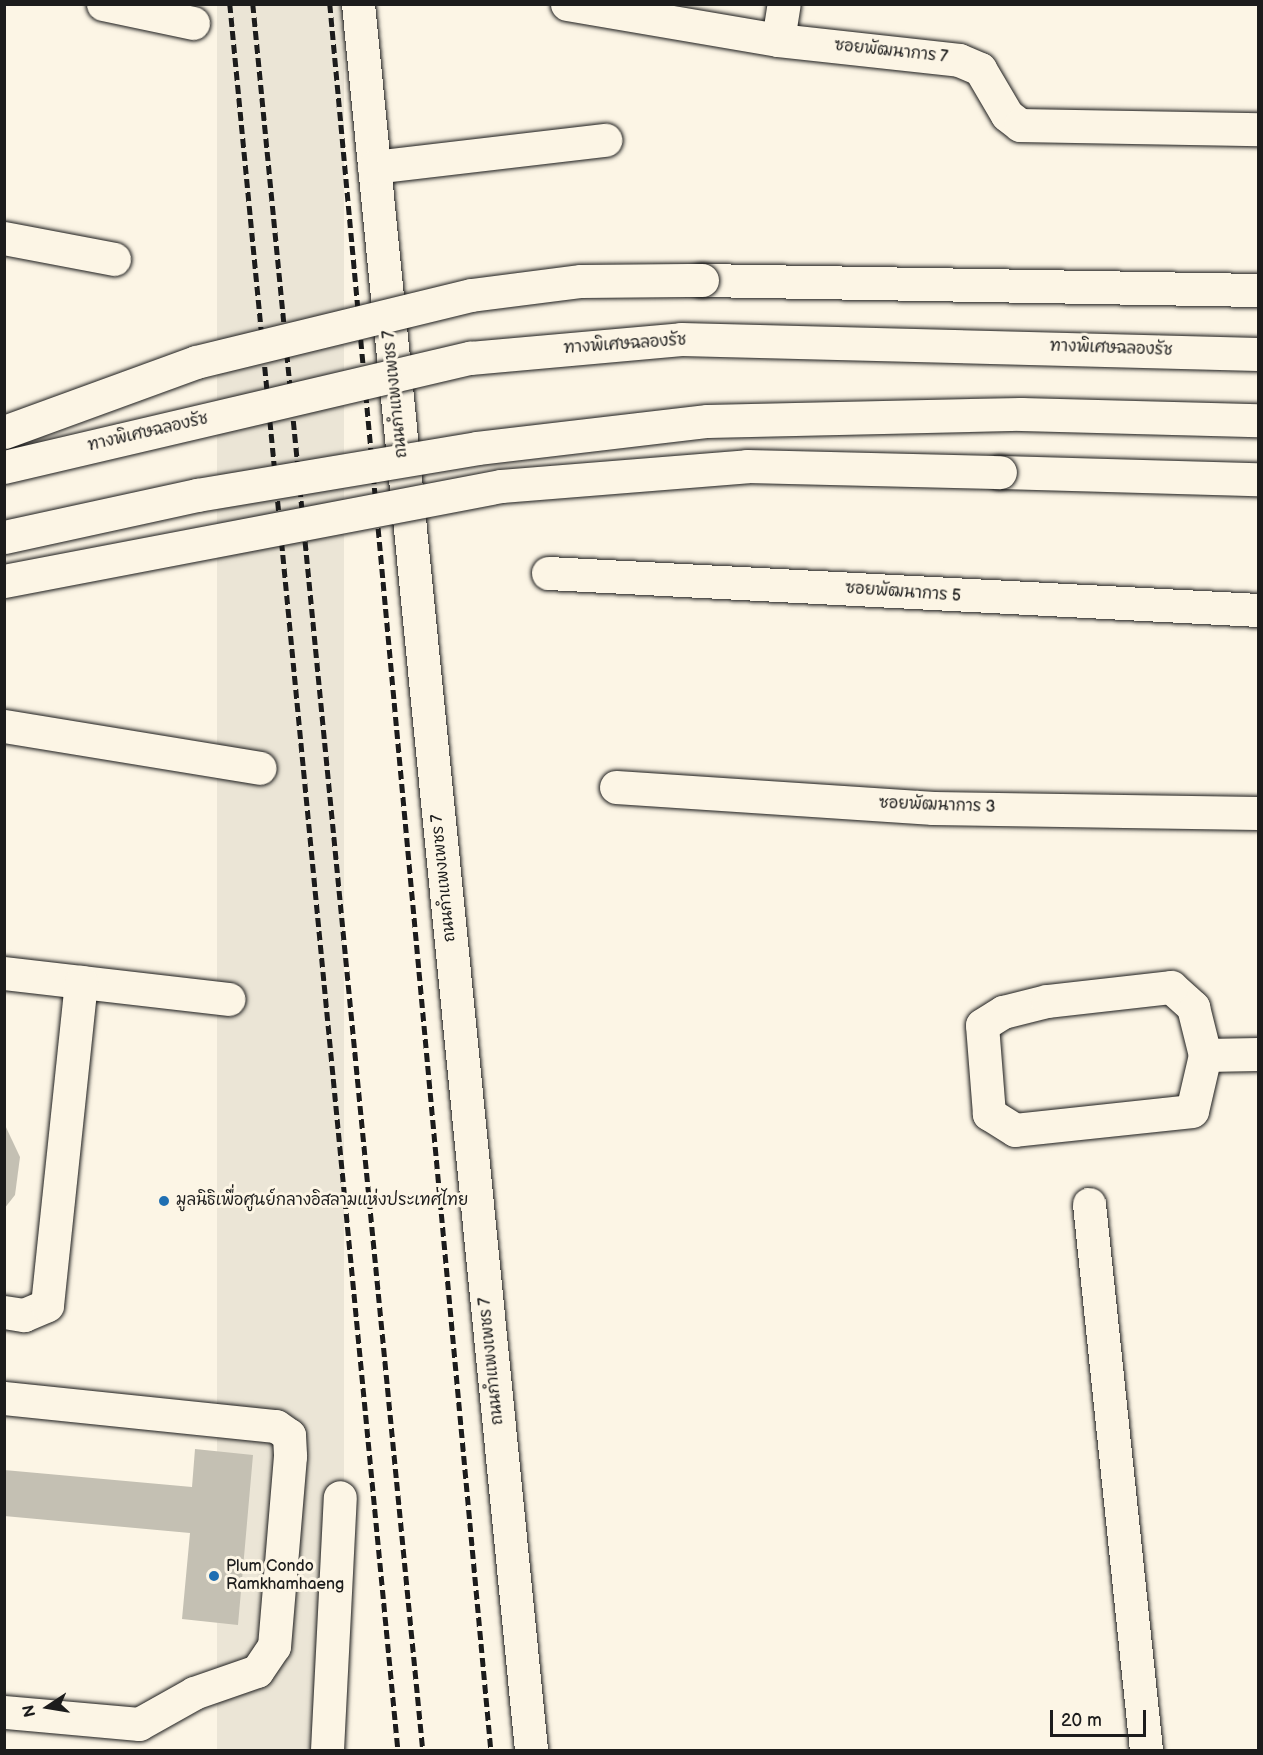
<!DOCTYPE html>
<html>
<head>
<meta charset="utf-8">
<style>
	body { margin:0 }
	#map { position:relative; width:1263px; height:1755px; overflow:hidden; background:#fcf5e5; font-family:"Balsamiq Sans","Playpen Sans Thai",sans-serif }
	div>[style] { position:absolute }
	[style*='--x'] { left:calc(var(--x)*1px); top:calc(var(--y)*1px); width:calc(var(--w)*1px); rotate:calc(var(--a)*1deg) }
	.built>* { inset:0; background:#ebe5d6; transform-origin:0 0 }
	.building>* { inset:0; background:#c4c0b3 }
	.roads { filter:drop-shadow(0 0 2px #1c1c1c) drop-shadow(0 0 2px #1c1c1c) }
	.minor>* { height:33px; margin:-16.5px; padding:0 16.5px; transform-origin:16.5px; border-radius:16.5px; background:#fcf5e5 }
	.highway>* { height:33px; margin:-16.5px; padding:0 16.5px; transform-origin:16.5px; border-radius:16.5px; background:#fcf5e5 }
	.rail>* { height:4.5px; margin-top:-2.25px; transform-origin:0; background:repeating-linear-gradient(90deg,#1c1c1c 0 9px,transparent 0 13.5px) }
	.bridges { filter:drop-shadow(0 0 2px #1c1c1c) drop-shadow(0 0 2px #1c1c1c) }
	.highway-bridge>* { height:33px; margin:-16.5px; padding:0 16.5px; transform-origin:16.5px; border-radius:16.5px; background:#fcf5e5 }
	.dots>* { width:16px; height:16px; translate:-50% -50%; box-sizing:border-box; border:3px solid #fcf5e5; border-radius:50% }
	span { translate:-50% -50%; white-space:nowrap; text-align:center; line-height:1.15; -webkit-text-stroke:6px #fcf5e5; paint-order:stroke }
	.street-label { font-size:16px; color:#1c1c1c }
	.poi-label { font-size:16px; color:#1c1c1c }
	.left { translate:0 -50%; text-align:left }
	.frame { position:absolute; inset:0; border:6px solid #1c1c1c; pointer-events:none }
	.north { position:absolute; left:18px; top:1677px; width:60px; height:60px; -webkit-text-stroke:4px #fcf5e5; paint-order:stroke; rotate:258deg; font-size:16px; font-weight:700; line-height:24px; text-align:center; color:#1c1c1c }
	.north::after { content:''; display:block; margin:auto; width:21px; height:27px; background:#1c1c1c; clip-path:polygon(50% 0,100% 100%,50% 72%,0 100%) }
	.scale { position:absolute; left:1050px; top:1710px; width:96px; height:27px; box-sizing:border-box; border:3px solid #1c1c1c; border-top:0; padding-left:8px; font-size:18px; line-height:21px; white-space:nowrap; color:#1c1c1c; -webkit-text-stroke:4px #fcf5e5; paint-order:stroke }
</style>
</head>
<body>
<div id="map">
	<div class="built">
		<div style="left:217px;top:5px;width:127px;height:1754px"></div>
	</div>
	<div class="building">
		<div style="clip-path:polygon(4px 1123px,20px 1157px,15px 1195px,4px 1209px)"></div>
		<div style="clip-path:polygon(195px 1449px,253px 1455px,238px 1625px,182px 1619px,190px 1533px,4px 1516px,4px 1470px,192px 1487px)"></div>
	</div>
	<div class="roads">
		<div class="minor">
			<div style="--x:103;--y:4;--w:92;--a:11.9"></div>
			<div style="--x:358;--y:4;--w:1755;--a:84.34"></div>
			<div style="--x:567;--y:4;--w:214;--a:9.7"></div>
			<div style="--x:778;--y:40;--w:182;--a:6.3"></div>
			<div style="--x:959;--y:60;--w:23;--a:23"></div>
			<div style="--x:980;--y:69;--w:53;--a:59.6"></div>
			<div style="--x:1007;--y:115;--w:16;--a:38"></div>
			<div style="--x:1020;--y:125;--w:238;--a:1"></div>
			<div style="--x:778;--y:40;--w:36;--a:-81"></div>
			<div style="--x:374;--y:167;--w:233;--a:-6.7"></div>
			<div style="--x:4;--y:238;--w:112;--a:10.8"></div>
			<div style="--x:548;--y:573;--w:711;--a:2.98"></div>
			<div style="--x:4;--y:726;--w:259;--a:9.3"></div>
			<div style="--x:616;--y:787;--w:318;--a:3.8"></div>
			<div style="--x:933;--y:808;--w:325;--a:0.9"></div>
			<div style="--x:4;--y:973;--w:226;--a:6.6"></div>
			<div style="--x:1171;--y:987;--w:30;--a:42"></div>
			<div style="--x:1193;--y:1007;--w:49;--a:76"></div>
			<div style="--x:1205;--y:1055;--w:57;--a:103.1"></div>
			<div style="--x:1192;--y:1111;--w:178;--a:173.9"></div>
			<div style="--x:1015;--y:1130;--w:31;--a:-148"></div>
			<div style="--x:989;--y:1114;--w:89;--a:-94.5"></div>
			<div style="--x:982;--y:1025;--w:25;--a:-32"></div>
			<div style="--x:1003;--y:1012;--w:45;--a:-14"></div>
			<div style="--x:1047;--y:1001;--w:125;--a:-6.4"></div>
			<div style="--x:1205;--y:1055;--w:53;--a:-1.1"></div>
			<div style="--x:1089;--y:1204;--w:549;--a:84.04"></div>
			<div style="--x:4;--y:1312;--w:20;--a:9"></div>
			<div style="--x:24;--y:1315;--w:25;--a:-23"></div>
			<div style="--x:47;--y:1305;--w:325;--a:-84"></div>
			<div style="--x:4;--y:1398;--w:273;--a:5.9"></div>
			<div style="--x:276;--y:1426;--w:16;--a:35"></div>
			<div style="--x:289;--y:1435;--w:21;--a:87"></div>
			<div style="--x:290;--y:1456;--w:191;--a:94.8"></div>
			<div style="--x:274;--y:1646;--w:30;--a:124"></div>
			<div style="--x:257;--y:1671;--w:67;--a:160.8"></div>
			<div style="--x:194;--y:1693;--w:63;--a:150.6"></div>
			<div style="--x:139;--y:1724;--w:136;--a:-174.9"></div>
			<div style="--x:327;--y:1750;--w:253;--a:-87.1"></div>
		</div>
		<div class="highway">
			<div style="--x:702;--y:280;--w:556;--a:1.03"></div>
			<div style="--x:1000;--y:472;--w:258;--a:1.6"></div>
		</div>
	</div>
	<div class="rail">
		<div style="--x:230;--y:4;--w:1754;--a:84.5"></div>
		<div style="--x:253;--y:4;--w:1754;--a:84.44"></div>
		<div style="--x:330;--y:4;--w:1753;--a:84.73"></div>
	</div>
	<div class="bridges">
		<div class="highway-bridge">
			<div style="--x:4;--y:432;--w:204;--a:-20"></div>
			<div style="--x:196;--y:362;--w:283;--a:-13.7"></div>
			<div style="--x:471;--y:295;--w:111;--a:-7.3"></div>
			<div style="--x:581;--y:281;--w:121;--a:-0.5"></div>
			<div style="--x:4;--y:467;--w:479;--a:-13.2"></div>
			<div style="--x:470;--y:358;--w:212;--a:-5.1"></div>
			<div style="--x:681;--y:339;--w:577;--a:1.49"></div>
			<div style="--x:4;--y:537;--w:198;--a:-12.3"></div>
			<div style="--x:197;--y:495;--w:284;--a:-9.5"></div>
			<div style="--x:477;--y:448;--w:232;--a:-6.7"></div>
			<div style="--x:707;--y:421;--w:314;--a:-1.3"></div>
			<div style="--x:1021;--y:414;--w:237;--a:1.5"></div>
			<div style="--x:4;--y:581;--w:506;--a:-10.82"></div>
			<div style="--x:501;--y:486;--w:247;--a:-4.6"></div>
			<div style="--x:747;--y:466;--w:253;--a:1.4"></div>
		</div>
	</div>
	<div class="dots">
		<div style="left:164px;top:1201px;background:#1f6fb2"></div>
		<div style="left:214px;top:1576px;background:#1f6fb2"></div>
	</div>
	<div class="street-label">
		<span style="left:891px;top:52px;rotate:6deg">ซอยพัฒนาการ 7</span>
		<span style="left:625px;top:345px;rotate:-4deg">ทางพิเศษฉลองรัช</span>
		<span style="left:1111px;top:349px;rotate:2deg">ทางพิเศษฉลองรัช</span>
		<span style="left:396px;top:394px;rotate:-96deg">ถนนกำแพงเพชร 7</span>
		<span style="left:148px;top:433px;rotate:-13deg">ทางพิเศษฉลองรัช</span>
		<span style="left:903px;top:593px;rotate:4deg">ซอยพัฒนาการ 5</span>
		<span style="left:937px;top:806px;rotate:2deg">ซอยพัฒนาการ 3</span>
		<span style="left:444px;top:878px;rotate:-96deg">ถนนกำแพงเพชร 7</span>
		<span style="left:492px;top:1361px;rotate:-96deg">ถนนกำแพงเพชร 7</span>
	</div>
	<div class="poi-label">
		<span class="left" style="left:176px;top:1201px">มูลนิธิเพื่อศูนย์กลางอิสลามแห่งประเทศไทย</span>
		<span class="left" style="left:226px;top:1576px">Plum Condo<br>Ramkhamhaeng</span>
	</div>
	<div class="frame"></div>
	<div class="north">N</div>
	<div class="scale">20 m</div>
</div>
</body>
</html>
